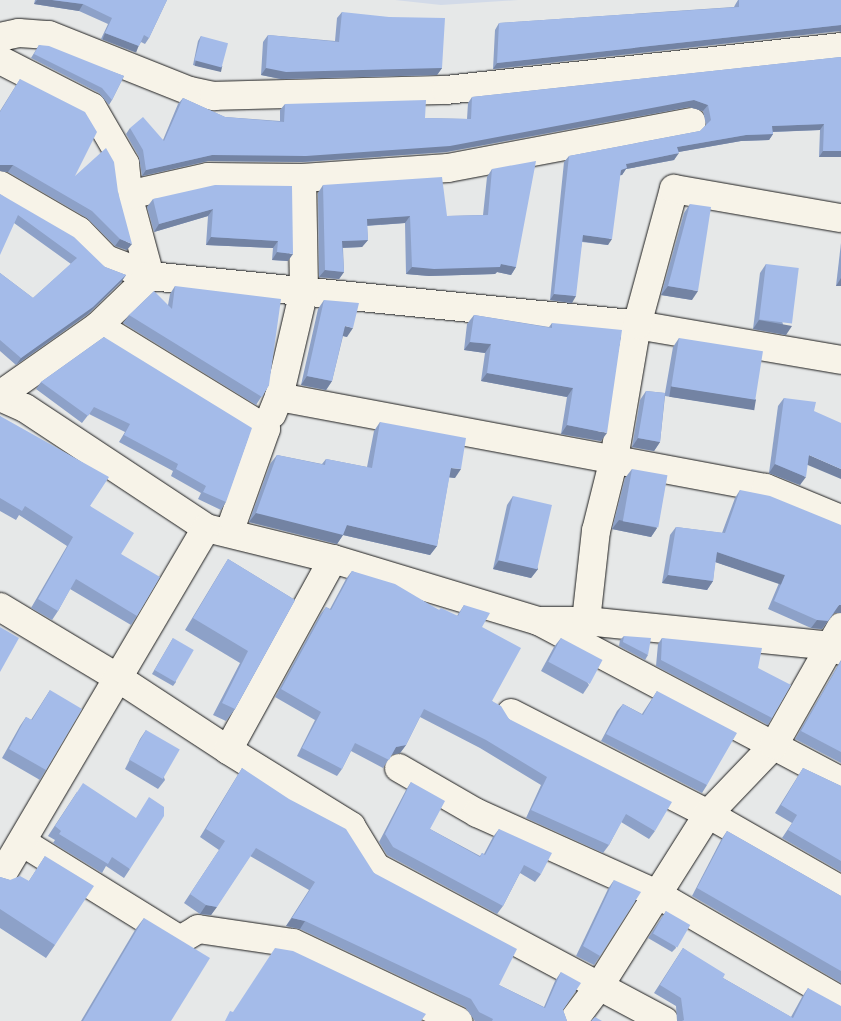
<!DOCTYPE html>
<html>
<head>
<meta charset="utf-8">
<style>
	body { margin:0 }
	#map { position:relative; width:841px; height:1021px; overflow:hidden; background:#e6e8e8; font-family:Kalam,sans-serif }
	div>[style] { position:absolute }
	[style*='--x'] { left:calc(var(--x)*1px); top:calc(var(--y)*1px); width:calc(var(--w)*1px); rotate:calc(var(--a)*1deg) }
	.built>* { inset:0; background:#d2dae8 }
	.roads { filter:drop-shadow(0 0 1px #1c1c1c) drop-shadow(0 0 1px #1c1c1c) }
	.minor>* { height:28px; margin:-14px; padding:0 14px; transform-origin:14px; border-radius:14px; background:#f7f3e8 }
	.wall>* { inset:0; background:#8da1c8 }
	.shaded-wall>* { inset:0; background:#7383a3; transform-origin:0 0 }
	.building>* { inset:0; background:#a4bbe9; transform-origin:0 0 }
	span { translate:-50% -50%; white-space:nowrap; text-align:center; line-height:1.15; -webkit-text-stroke:4px #f7f3e8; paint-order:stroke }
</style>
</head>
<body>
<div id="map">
	<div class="built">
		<div style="clip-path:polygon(395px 0,518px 0,441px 5px)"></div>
	</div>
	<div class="roads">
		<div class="minor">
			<div style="--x:0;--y:37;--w:19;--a:-12"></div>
			<div style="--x:19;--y:33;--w:30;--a:4"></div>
			<div style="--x:49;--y:35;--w:152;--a:21.7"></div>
			<div style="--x:190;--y:91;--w:25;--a:12"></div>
			<div style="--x:214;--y:96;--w:232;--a:-1.5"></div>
			<div style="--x:446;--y:90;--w:397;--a:-6.2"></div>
			<div style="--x:0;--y:60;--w:103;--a:27.1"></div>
			<div style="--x:92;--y:107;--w:66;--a:59.9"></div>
			<div style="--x:125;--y:164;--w:31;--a:84"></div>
			<div style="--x:128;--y:195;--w:84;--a:74.8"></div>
			<div style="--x:0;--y:185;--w:91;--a:30.2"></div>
			<div style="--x:79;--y:231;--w:39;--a:46"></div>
			<div style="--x:106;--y:259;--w:47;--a:21.1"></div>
			<div style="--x:150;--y:276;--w:489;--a:5.7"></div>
			<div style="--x:637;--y:325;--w:207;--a:9.7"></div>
			<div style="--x:128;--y:195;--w:82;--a:-12.7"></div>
			<div style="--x:208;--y:177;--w:94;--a:0.6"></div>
			<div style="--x:302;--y:178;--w:146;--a:-3.9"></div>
			<div style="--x:448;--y:168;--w:248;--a:-10.7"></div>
			<div style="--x:98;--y:326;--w:197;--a:31.5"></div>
			<div style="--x:266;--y:429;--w:110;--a:109.6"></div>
			<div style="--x:0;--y:395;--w:120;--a:-35.1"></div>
			<div style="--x:98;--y:326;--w:72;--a:-43.9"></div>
			<div style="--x:0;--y:397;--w:27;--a:24"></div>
			<div style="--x:25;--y:408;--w:217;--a:33.5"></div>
			<div style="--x:206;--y:528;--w:131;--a:13.7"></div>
			<div style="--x:333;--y:559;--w:214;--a:16.8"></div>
			<div style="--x:538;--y:621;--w:48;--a:0"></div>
			<div style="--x:586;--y:621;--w:247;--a:5.8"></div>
			<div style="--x:832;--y:646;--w:10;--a:29"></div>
			<div style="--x:279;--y:397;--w:495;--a:10.6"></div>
			<div style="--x:766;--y:488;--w:81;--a:22.5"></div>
			<div style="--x:272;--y:414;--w:18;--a:-68"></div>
			<div style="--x:279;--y:397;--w:110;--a:-76.8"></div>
			<div style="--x:304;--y:290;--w:112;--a:-91"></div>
			<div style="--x:0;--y:607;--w:138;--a:31"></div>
			<div style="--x:118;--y:678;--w:131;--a:33.2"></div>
			<div style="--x:228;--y:750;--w:145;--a:31.7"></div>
			<div style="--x:351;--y:826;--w:48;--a:58.6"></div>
			<div style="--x:376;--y:867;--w:327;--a:28.1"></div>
			<div style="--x:586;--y:621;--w:91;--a:-83.7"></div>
			<div style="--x:596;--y:531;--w:74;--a:-76"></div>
			<div style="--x:614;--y:459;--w:136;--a:-80.3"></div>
			<div style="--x:637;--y:325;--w:141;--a:-74.8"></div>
			<div style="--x:674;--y:189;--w:169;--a:9.9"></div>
			<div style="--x:542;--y:623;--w:338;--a:27.9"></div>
			<div style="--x:511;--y:713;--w:221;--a:27.1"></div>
			<div style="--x:708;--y:814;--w:153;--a:29.7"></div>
			<div style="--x:228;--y:750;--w:218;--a:-61.2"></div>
			<div style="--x:399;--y:768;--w:90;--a:30"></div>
			<div style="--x:477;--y:813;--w:195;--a:24.2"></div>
			<div style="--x:655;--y:893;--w:215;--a:30.1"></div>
			<div style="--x:22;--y:842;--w:186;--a:31.8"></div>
			<div style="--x:180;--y:940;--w:21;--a:-31"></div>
			<div style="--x:198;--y:929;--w:96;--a:8.4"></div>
			<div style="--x:293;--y:943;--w:183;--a:25.3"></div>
			<div style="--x:0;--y:878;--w:406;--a:-59.5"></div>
			<div style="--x:573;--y:1021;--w:45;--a:-53.1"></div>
			<div style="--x:600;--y:985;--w:202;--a:-57.7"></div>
			<div style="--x:708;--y:814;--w:95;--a:-46.3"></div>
			<div style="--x:774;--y:745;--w:136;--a:-60.4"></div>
		</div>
	</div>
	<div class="wall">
		<div style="clip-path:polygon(35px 0,167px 0,149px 38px,145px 44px,141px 42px,135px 52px,101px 39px,108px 24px,79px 11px,34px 4px)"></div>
		<div style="clip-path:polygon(738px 0,841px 0,841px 32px,839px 31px,493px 69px,495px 30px,499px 23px,734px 7px,735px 5px)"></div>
		<div style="clip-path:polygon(342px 12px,442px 68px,437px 75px,281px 79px,261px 75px,263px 42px,268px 35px,335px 41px,337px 18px)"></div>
		<div style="clip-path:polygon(201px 36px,222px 66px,219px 71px,193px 65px,198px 41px)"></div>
		<div style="clip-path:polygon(39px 45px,124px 76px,112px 100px,109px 105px,99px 93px,31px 58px)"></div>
		<div style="clip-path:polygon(841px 57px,841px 157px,819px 157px,820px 130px,773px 132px,773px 134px,769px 140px,741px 141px,678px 152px,674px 160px,626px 169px,622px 175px,620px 175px,608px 245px,582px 242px,572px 303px,550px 300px,564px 162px,569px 156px,700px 131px,706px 125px,703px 111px,689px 107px,446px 152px,302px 162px,208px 161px,142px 176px,139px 157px,126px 134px,130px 128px,163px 140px,178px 104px,183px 98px,225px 117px,280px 121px,280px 110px,285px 104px,425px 118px,467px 119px,468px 103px,472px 97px)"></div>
		<div style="clip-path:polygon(20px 79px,75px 176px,118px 192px,127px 250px,115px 246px,87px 218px,8px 172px,0 171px,0 111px)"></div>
		<div style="clip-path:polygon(492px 169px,516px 267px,511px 275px,497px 272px,495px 274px,429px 276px,406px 274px,405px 223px,367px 226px,368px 240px,362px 247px,343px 248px,344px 272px,339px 279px,319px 277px,318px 193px,323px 185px,447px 216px,483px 215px,487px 177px)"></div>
		<div style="clip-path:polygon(292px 186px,288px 261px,272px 260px,273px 248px,206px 245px,208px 216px,154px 232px,147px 207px,153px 199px)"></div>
		<div style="clip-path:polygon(0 194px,105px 267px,126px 275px,121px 282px,88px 314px,16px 365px,0 351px,0 273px,33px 298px,71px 264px,14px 223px)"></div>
		<div style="clip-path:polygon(690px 204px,692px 300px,661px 295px,684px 213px)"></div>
		<div style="clip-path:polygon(841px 243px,841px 286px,836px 286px)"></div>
		<div style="clip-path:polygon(766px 264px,786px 335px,753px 329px,760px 273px)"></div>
		<div style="clip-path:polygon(175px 286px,269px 385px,256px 405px,123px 323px,129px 315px,168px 305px,170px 294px)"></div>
		<div style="clip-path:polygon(324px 300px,347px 337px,343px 336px,332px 381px,326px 390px,301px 385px,318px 309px)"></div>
		<div style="clip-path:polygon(474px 315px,549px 327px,552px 323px,601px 441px,561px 434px,567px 397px,481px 381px,485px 353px,464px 350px,467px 324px)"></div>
		<div style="clip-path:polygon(104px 337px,226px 502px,221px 510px,198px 499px,201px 493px,171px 476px,173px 471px,119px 442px,125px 432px,89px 414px,82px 423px,36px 389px,41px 382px)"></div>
		<div style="clip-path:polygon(679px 338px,756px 400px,750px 409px,665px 396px,660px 442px,654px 451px,632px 447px,640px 400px,646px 391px,665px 393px,673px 347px)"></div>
		<div style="clip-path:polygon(784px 398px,814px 411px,807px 465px,800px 485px,769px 473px,778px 406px)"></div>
		<div style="clip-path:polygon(0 416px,90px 506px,121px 554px,137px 616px,131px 625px,70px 589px,58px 611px,52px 620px,31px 608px,67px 546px,19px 515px,16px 520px,0 511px)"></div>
		<div style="clip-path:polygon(380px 422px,455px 478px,449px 477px,437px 546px,430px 555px,343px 535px,337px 544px,249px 522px,270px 464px,277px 455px,322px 464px,326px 459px,367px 467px,374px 431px)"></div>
		<div style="clip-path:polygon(632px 469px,657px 528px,651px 537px,612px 529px,625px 478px)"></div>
		<div style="clip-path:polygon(740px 490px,834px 613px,822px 629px,811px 628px,768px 609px,779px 583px,715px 562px,713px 581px,707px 590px,662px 583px,670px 535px,676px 527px,722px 533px,735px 498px)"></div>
		<div style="clip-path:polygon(513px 496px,538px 569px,531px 578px,493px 569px,507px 505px)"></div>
		<div style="clip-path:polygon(228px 559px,295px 600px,235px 709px,226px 721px,213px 715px,240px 663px,185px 630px,220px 572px)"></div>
		<div style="clip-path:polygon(352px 571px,439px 610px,457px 616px,464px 605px,482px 627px,492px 701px,509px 719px,655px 831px,649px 839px,621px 822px,609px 845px,603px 853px,526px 818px,541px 785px,480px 748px,420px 717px,406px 745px,400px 753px,392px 754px,383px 768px,351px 751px,342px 769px,337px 776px,297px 756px,315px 720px,275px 697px,320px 615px,326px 607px,330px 609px,346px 579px)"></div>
		<div style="clip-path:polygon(624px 636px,648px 655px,645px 660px,619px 646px,620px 640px)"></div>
		<div style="clip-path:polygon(173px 638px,176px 682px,173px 686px,152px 674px)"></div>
		<div style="clip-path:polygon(561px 638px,589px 685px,583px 694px,541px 671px,554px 647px)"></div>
		<div style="clip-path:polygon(662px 638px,758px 668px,772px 718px,768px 725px,656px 666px,658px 644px)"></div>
		<div style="clip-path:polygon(841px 660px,841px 763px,795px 739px)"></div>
		<div style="clip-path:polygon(50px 690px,46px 770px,40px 780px,2px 758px,20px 726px,26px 717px,31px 720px)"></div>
		<div style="clip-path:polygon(657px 691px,707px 785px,702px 793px,601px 741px,617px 711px,623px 704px,642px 714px)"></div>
		<div style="clip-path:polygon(146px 730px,165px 780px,158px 789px,125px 769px,140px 739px)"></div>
		<div style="clip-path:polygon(242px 768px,374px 873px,499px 985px,544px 1007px,555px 981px,561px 972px,563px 1010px,567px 1021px,475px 1021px,465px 1007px,300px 929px,286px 926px,309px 890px,250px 856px,211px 915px,200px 914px,184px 903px,219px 850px,200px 837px)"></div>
		<div style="clip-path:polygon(803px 768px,841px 786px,841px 872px,782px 838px,792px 823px,775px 813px)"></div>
		<div style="clip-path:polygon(411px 782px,430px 829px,480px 856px,482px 853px,484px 854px,493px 837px,499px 829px,541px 874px,535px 882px,520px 873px,503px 906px,497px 914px,387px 855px,379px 842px,406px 790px)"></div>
		<div style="clip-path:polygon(77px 792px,130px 869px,124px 878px,106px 866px,102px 873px,53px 843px,55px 840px,48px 836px)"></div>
		<div style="clip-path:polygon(727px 831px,841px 896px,841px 983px,692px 896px,721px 840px)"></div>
		<div style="clip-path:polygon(45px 856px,55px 945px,46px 958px,0 928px,0 877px,10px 880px,29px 881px)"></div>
		<div style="clip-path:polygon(614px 880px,600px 956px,594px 965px,576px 956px,608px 889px)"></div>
		<div style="clip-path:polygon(666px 911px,676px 948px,672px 952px,648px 938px)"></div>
		<div style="clip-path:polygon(144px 918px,171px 1021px,81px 1021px,135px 930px)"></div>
		<div style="clip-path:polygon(683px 948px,723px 978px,791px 1017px,802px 997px,808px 988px,841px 1021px,677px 1021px,676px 1006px,654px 993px)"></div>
	</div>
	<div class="shaded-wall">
		<div style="clip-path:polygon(37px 0,52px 0,83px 4px,79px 11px,34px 4px)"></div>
		<div style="clip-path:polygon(841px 25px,841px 32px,839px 31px,493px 69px,497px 63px)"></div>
		<div style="left:105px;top:33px;width:36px;height:7px;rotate:21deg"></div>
		<div style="left:196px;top:60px;width:27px;height:6px;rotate:13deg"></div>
		<div style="clip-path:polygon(266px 68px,442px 68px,437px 75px,281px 79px,261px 75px)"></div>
		<div style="clip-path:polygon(694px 100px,708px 105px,703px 111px,689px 107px,446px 152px,302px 162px,208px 161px,142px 176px,146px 170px,212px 155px)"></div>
		<div style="clip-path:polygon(824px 124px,820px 130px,768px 132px,772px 126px)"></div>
		<div style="clip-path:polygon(773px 134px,769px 140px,741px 141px,673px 153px,677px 147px,746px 135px)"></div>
		<div style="clip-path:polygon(823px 151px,841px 151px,841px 157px,819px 157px)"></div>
		<div style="clip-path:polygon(679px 153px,674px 160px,626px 169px,622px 175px,617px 176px,626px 164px)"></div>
		<div style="clip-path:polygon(0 165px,13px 165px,8px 172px,0 171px)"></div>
		<div style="clip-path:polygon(213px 209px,208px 216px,154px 232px,159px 224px)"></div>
		<div style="clip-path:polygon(410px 216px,405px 223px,361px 226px,367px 219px)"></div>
		<div style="clip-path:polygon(583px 235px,612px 239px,608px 245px,579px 241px)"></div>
		<div style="clip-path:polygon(211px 237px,278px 241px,273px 248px,206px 245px)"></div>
		<div style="clip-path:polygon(120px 239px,132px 244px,127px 250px,115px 246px)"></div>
		<div style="clip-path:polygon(368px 240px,362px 247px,337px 248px,342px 241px)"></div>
		<div style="clip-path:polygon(277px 252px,293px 254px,288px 261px,272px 260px)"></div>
		<div style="clip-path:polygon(501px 264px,516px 267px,511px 275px,497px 272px,495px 274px,429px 276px,406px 274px,412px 267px)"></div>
		<div style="clip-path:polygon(325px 270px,344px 272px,339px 279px,319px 277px)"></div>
		<div style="clip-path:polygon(126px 275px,121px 282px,88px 314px,16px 365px,21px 358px)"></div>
		<div style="clip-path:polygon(841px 278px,841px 286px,836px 286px)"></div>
		<div style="clip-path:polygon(668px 286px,698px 291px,692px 300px,661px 295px)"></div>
		<div style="clip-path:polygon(554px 294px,576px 296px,572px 303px,550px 300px)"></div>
		<div style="clip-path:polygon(759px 320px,792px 326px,786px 335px,753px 329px)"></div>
		<div style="clip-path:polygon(345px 326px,353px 328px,347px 337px,339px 335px)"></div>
		<div style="clip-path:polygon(470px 342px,491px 344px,485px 353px,464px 350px)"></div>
		<div style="clip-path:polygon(487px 373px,573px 388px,567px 397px,481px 381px)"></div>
		<div style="clip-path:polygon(307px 376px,332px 381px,326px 390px,301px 385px)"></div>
		<div style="left:671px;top:386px;width:86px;height:11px;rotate:9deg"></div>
		<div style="clip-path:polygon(567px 425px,607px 433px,601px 441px,561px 434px)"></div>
		<div style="clip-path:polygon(638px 438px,660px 442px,654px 451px,632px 447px)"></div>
		<div style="clip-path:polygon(809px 455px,841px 469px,841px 479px,803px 463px)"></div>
		<div style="clip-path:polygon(775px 464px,806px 477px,800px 485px,769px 473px)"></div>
		<div style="clip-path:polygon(451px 468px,461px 469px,455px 478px,445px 477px)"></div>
		<div style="clip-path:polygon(256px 513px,347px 525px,437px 546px,430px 555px,343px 535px,337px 544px,249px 522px)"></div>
		<div style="clip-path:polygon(619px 520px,657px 528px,651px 537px,612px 529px)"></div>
		<div style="left:717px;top:552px;width:72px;height:10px;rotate:19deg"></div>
		<div style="clip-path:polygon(499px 560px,538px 569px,531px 578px,493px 569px)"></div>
		<div style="clip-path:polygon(668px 575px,713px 581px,707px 590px,662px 583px)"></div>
		<div style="clip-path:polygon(839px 605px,841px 605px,841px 613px,834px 613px,822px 629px,811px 628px,817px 620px)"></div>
		<div style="clip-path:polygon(406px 745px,400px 753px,391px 755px,396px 747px)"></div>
		<div style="clip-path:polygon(206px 905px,217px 907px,211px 915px,200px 914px)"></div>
		<div style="clip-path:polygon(292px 918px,305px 921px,300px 929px,286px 926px)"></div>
	</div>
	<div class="building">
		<div style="clip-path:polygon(52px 0,167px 0,149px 38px,144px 35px,139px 46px,105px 33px,112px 18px,83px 4px)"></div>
		<div style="clip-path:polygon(739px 0,841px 0,841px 25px,497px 63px,499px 23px,739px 7px)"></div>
		<div style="clip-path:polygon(342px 12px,389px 17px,445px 18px,442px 68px,286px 72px,266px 68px,268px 35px,339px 42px)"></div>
		<div style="left:201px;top:36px;width:28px;height:25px;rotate:15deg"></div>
		<div style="clip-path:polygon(39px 45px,49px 46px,124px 76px,112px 100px,102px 88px,34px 54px)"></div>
		<div style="clip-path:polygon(841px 57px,841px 151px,823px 151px,824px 124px,772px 126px,773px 134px,746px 135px,677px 147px,679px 153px,626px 164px,627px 168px,621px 170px,612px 239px,583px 235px,576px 296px,554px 294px,569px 156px,700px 131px,711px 120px,708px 105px,694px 100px,450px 146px,306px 156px,212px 155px,146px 170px,143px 150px,130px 128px,143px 117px,164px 141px,183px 98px,225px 117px,284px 122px,285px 104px,426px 100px,425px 118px,471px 119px,472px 97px)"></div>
		<div style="clip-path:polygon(20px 79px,85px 112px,97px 132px,75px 176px,106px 148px,114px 162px,118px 192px,132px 244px,120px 239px,92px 211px,13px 165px,0 165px,0 112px)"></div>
		<div style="clip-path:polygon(536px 161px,516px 267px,501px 264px,500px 267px,434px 269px,412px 267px,410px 216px,367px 219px,368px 240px,342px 241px,344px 272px,325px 270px,323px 185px,442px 177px,447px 216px,488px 215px,492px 169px)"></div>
		<div style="clip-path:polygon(215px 185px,292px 186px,293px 254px,277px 252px,278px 241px,211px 237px,213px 209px,159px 224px,153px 199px)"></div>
		<div style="clip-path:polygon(0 194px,74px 237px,105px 267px,126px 275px,93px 307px,21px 358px,0 340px,0 273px,33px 298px,77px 258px,18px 215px,0 255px)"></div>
		<div style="clip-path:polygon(690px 204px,711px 207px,698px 291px,668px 286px)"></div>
		<div style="left:766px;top:264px;width:33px;height:56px;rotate:7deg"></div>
		<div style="clip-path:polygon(175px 286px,281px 299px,269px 385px,262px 397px,129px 315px,154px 291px,172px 309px)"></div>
		<div style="clip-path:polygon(324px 300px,359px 303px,353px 328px,345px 326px,332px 381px,307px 376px)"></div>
		<div style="clip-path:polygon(474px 315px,552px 328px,552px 323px,622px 330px,607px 433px,567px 425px,573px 388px,487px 373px,491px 344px,470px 342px)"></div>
		<div style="clip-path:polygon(104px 337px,252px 428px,226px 502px,203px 492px,206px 486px,176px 469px,178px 464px,124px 435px,130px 424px,94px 407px,88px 416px,41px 382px)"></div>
		<div style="left:679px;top:338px;width:85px;height:49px;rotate:9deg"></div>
		<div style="clip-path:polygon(646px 391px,665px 393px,660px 442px,638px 438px)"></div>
		<div style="clip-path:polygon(784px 398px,816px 402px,814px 411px,841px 423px,841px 469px,809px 455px,806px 477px,775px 464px)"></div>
		<div style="clip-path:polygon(0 416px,109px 477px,90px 506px,134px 533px,121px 554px,160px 577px,137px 616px,76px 579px,58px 611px,38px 599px,73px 537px,25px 506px,22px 511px,0 498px)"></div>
		<div style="clip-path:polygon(380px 422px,466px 438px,461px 469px,451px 468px,437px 546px,347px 525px,343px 535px,256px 513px,277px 455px,325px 465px,326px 459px,372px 468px)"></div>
		<div style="left:632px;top:469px;width:36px;height:53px;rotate:10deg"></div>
		<div style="clip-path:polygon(740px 490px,770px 496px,841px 525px,841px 605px,839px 605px,828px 621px,817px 620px,774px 601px,785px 575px,717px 552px,713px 581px,668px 575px,676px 527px,725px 533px)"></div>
		<div style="left:513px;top:496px;width:40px;height:66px;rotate:13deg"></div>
		<div style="clip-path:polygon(228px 559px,295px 600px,235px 709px,222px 703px,248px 651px,193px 618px)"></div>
		<div style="clip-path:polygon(352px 571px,395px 584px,439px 610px,441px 608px,458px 616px,464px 605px,490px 613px,482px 627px,521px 648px,492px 701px,501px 706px,509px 719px,672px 802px,655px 831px,626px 814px,609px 845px,531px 810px,547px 777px,486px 740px,424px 709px,406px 745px,396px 747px,389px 760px,355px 743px,342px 769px,302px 748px,321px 712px,281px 689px,326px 607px,331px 610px)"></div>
		<div style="clip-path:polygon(0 627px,19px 638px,0 672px)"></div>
		<div style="clip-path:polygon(624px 636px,651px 638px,648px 655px,623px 642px)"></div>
		<div style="left:173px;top:638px;width:24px;height:37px;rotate:30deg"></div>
		<div style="left:561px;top:638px;width:47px;height:27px;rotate:28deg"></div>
		<div style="clip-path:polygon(662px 638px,762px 648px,758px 668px,791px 685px,772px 718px,661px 660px)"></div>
		<div style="clip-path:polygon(841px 661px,841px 752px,801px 731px)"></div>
		<div style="clip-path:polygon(50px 690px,82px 709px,46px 770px,9px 749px,26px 717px,32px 720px)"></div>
		<div style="clip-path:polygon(657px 691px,737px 733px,707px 785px,606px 734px,623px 704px,643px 715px)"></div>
		<div style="left:146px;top:730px;width:39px;height:34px;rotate:30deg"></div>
		<div style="clip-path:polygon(242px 768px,289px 799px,346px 829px,374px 873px,517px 949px,499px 985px,545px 1008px,561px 972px,581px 983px,563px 1010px,567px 1021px,492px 1021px,493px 1019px,479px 1012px,471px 999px,305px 921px,292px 918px,315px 882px,256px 848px,217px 907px,206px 905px,190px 894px,225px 841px,206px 829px)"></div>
		<div style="clip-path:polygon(803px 768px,841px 786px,841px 861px,788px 830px,797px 815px,781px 805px)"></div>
		<div style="clip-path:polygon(411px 782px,445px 801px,430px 829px,480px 857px,482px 853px,485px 855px,499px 829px,552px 853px,541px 874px,524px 865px,503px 906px,393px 847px,385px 834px)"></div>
		<div style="clip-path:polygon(83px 783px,136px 818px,149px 797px,164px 807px,164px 816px,130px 869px,112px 857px,108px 864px,59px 834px,61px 831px,55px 826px)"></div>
		<div style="clip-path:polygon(727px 831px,841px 896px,841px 971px,697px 888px)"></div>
		<div style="clip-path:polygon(45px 856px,94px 886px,55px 945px,0 909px,0 877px,10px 880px,20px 876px,29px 881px)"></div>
		<div style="clip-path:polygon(614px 880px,641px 892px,600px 956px,583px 946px)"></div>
		<div style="left:666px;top:911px;width:28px;height:26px;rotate:30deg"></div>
		<div style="clip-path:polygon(144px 918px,210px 958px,171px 1021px,83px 1021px)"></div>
		<div style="clip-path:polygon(275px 948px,293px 951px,426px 1014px,421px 1021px,225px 1021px,230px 1011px,233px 1012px)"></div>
		<div style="clip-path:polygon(683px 948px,725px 974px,723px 978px,793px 1018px,808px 988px,841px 1006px,841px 1021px,682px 1021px,684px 1020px,681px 998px,660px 985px)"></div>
		<div style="clip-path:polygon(595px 1017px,602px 1021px,591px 1021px)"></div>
	</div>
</div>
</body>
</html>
